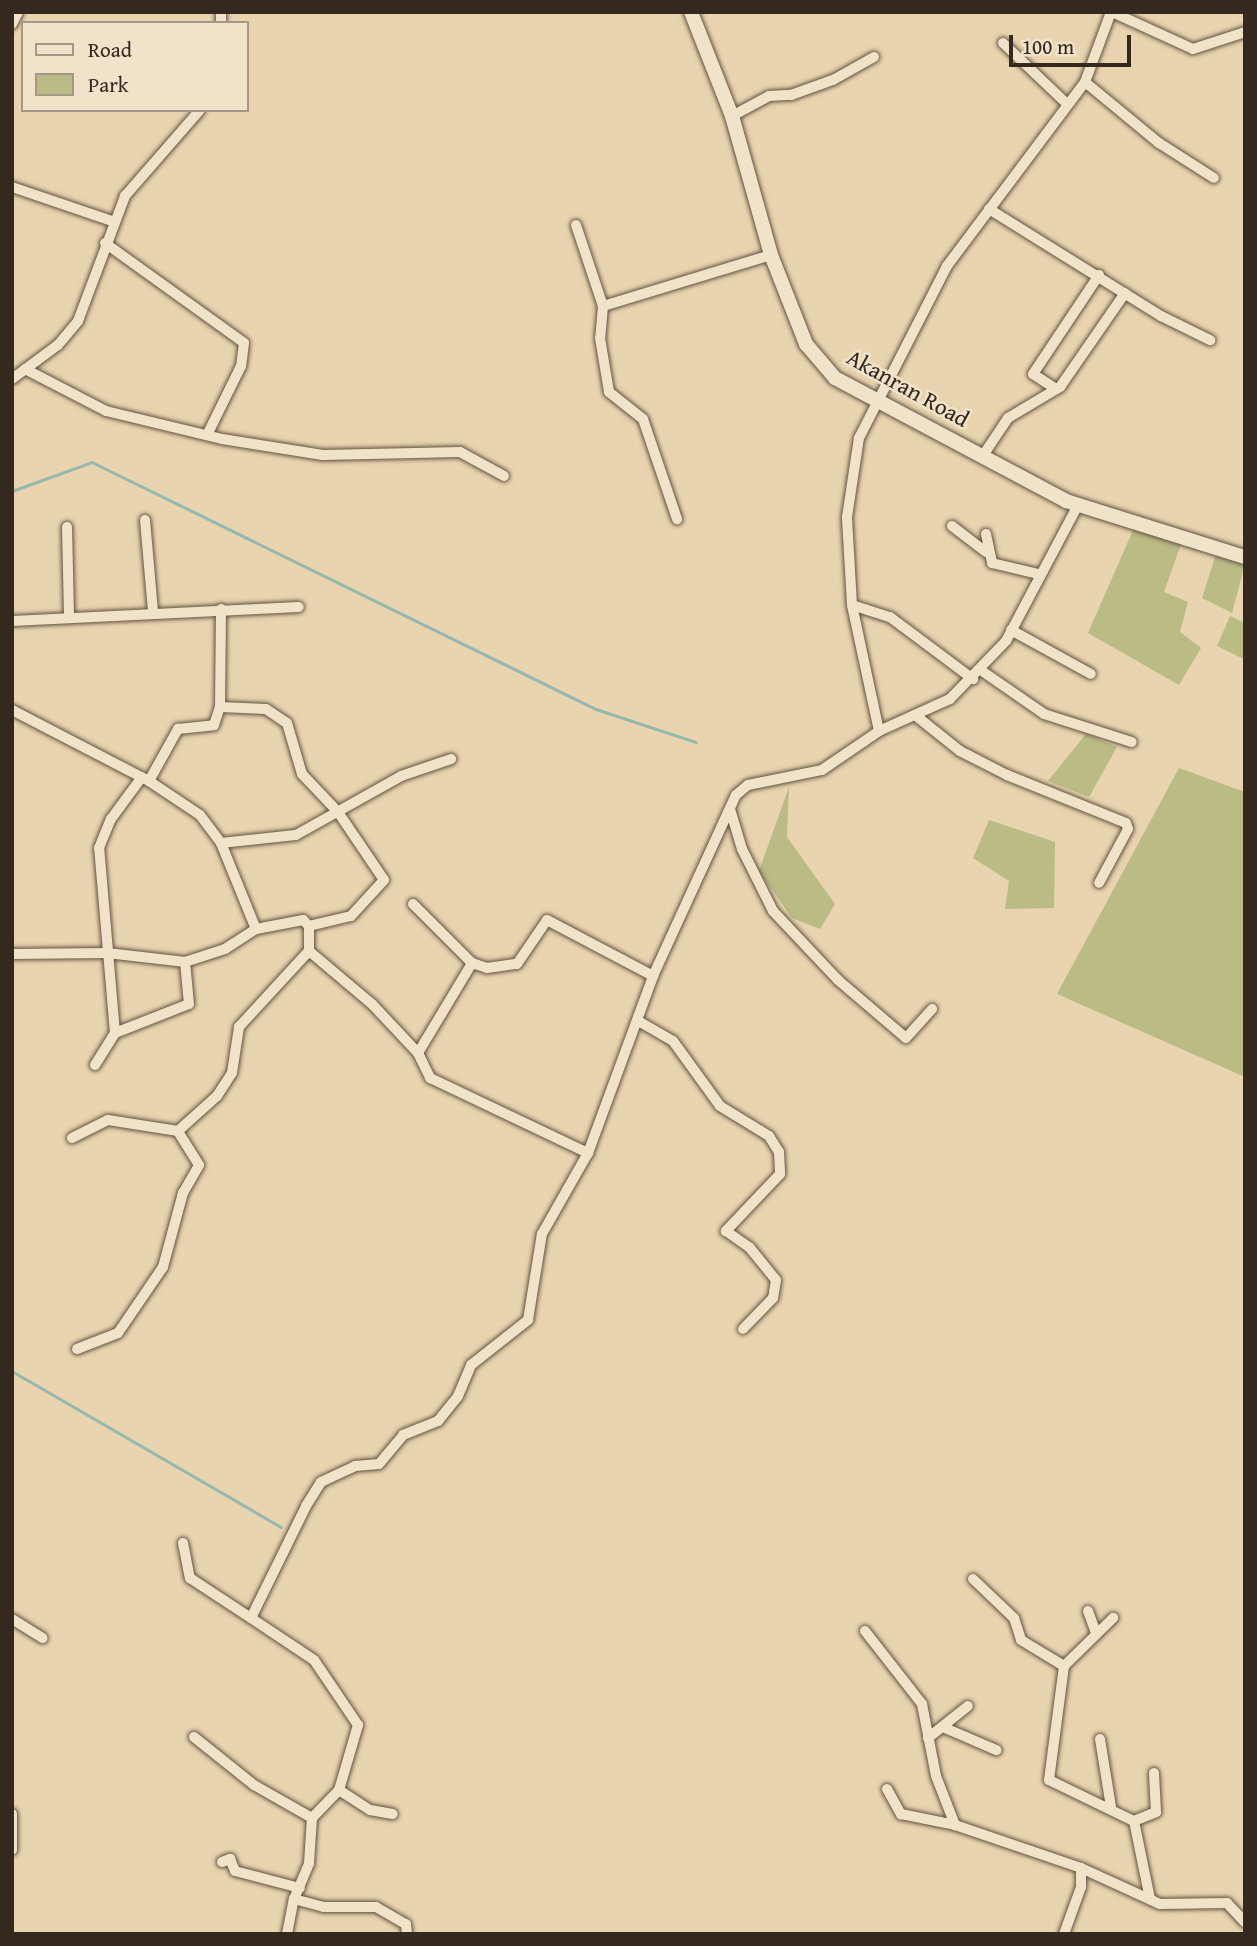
<!DOCTYPE html>
<html>
<head>
<meta charset="utf-8">
<style>
	body { margin:0 }
	#map { position:relative; width:1257px; height:1946px; overflow:hidden; background:#e8d4ae; font-family:"Gentium Book Plus",serif }
	div>[style] { position:absolute }
	[style*='--x'] { left:calc(var(--x)*1px); top:calc(var(--y)*1px); width:calc(var(--w)*1px); rotate:calc(var(--a)*1deg) }
	.green>* { inset:0; background:#bbbb86 }
	.stream>* { height:2.5px; margin:-1.25px; padding:0 1.25px; transform-origin:1.25px; border-radius:1.25px; background:#97b8ac }
	.roads { filter:drop-shadow(0 0 2px #625342) drop-shadow(0 0 2px #625342) }
	.street>* { height:10px; margin:-5px; padding:0 5px; transform-origin:5px; border-radius:5px; background:#f0e3ca }
	.secondary>* { height:14px; margin:-7px; padding:0 7px; transform-origin:7px; border-radius:7px; background:#f0e3ca }
	span { translate:-50% -50%; white-space:nowrap; text-align:center; line-height:1.15; -webkit-text-stroke:5px #f0e3ca; paint-order:stroke }
	.street-label { font-size:23px; color:#35281e }
	.frame { position:absolute; inset:0; border:14px solid #35281e; pointer-events:none }
	.legend { position:absolute; left:21px; top:21px; width:228px; height:91px; box-sizing:border-box; background:#f0e3ca; border:2px solid #a59885; margin:0; padding:9px 12px; list-style:none; font-size:21px; color:#35281e }
	.legend li { display:flex; align-items:center; gap:14px; height:35px }
	.legend b { width:35px; border:2px solid #a59885 }
	.scale { position:absolute; left:1009px; top:35px; width:122px; height:32px; box-sizing:border-box; border:4px solid #35281e; border-top:0; padding-left:9px; font-size:21px; line-height:24px; white-space:nowrap; color:#35281e; -webkit-text-stroke:5px #f0e3ca; paint-order:stroke }
</style>
</head>
<body>
<div id="map">
	<div class="green">
		<div style="clip-path:polygon(1134px 528px,1181px 544px,1164px 592px,1188px 602px,1180px 632px,1201px 648px,1179px 685px,1088px 633px)"></div>
		<div style="clip-path:polygon(1216px 554px,1245px 564px,1232px 613px,1202px 598px)"></div>
		<div style="clip-path:polygon(1230px 616px,1245px 623px,1244px 659px,1217px 646px)"></div>
		<div style="clip-path:polygon(1086px 734px,1117px 747px,1089px 797px,1048px 781px)"></div>
		<div style="clip-path:polygon(1179px 768px,1245px 792px,1245px 1077px,1057px 994px)"></div>
		<div style="clip-path:polygon(789px 787px,787px 837px,835px 904px,820px 929px,792px 918px,759px 871px)"></div>
		<div style="clip-path:polygon(989px 820px,1055px 842px,1054px 908px,1005px 909px,1009px 881px,973px 858px)"></div>
	</div>
	<div class="stream">
		<div style="--x:12;--y:491;--w:85;--a:-19.9"></div>
		<div style="--x:92;--y:462;--w:561;--a:26.11"></div>
		<div style="--x:596;--y:709;--w:105;--a:18.3"></div>
		<div style="--x:12;--y:1371;--w:311;--a:30.1"></div>
	</div>
	<div class="roads">
		<div class="street">
			<div style="--x:1112;--y:12;--w:89;--a:24.6"></div>
			<div style="--x:1193;--y:49;--w:55;--a:-18.1"></div>
			<div style="--x:221;--y:23;--w:11;--a:-90"></div>
			<div style="--x:12;--y:24;--w:13;--a:-63"></div>
			<div style="--x:1003;--y:43;--w:87;--a:43.6"></div>
			<div style="--x:1085;--y:82;--w:96;--a:39.5"></div>
			<div style="--x:1159;--y:143;--w:65;--a:32.5"></div>
			<div style="--x:732;--y:116;--w:42;--a:-28.4"></div>
			<div style="--x:769;--y:96;--w:22;--a:-3"></div>
			<div style="--x:791;--y:95;--w:45;--a:-19.7"></div>
			<div style="--x:833;--y:80;--w:47;--a:-29.3"></div>
			<div style="--x:12;--y:187;--w:106;--a:18.8"></div>
			<div style="--x:989;--y:209;--w:203;--a:31.9"></div>
			<div style="--x:1161;--y:316;--w:55;--a:26.1"></div>
			<div style="--x:576;--y:225;--w:85;--a:71.6"></div>
			<div style="--x:603;--y:306;--w:32;--a:95"></div>
			<div style="--x:600;--y:338;--w:55;--a:80.5"></div>
			<div style="--x:609;--y:392;--w:43;--a:38.5"></div>
			<div style="--x:643;--y:419;--w:106;--a:71.2"></div>
			<div style="--x:105;--y:243;--w:171;--a:35.7"></div>
			<div style="--x:244;--y:343;--w:23;--a:97"></div>
			<div style="--x:241;--y:366;--w:77;--a:116.2"></div>
			<div style="--x:603;--y:306;--w:176;--a:-16.9"></div>
			<div style="--x:25;--y:369;--w:91;--a:27.4"></div>
			<div style="--x:106;--y:411;--w:119;--a:13.6"></div>
			<div style="--x:222;--y:439;--w:102;--a:9"></div>
			<div style="--x:323;--y:455;--w:137;--a:-1.3"></div>
			<div style="--x:460;--y:452;--w:50;--a:28.6"></div>
			<div style="--x:12;--y:379;--w:57;--a:-36.5"></div>
			<div style="--x:58;--y:345;--w:31;--a:-50"></div>
			<div style="--x:78;--y:321;--w:134;--a:-69.4"></div>
			<div style="--x:125;--y:196;--w:114;--a:-48.9"></div>
			<div style="--x:1056;--y:389;--w:27;--a:-147"></div>
			<div style="--x:1033;--y:374;--w:119;--a:-56.3"></div>
			<div style="--x:984;--y:454;--w:43;--a:-56.3"></div>
			<div style="--x:1008;--y:418;--w:61;--a:-30.8"></div>
			<div style="--x:1060;--y:387;--w:114;--a:-55.3"></div>
			<div style="--x:145;--y:520;--w:92;--a:85"></div>
			<div style="--x:952;--y:526;--w:43;--a:37.4"></div>
			<div style="--x:67;--y:527;--w:91;--a:88.7"></div>
			<div style="--x:986;--y:534;--w:30;--a:78"></div>
			<div style="--x:992;--y:563;--w:47;--a:13.4"></div>
			<div style="--x:852;--y:605;--w:88;--a:-93.3"></div>
			<div style="--x:847;--y:517;--w:80;--a:-81.4"></div>
			<div style="--x:859;--y:438;--w:193;--a:-62.9"></div>
			<div style="--x:947;--y:266;--w:230;--a:-53.1"></div>
			<div style="--x:1085;--y:82;--w:75;--a:-69.6"></div>
			<div style="--x:12;--y:621;--w:287;--a:-2.8"></div>
			<div style="--x:1011;--y:630;--w:91;--a:28.8"></div>
			<div style="--x:982;--y:671;--w:75;--a:34.7"></div>
			<div style="--x:1044;--y:714;--w:92;--a:17.7"></div>
			<div style="--x:220;--y:707;--w:46;--a:2.5"></div>
			<div style="--x:266;--y:709;--w:25;--a:34"></div>
			<div style="--x:287;--y:723;--w:53;--a:73.6"></div>
			<div style="--x:302;--y:774;--w:52;--a:46.5"></div>
			<div style="--x:338;--y:812;--w:82;--a:55.9"></div>
			<div style="--x:384;--y:880;--w:49;--a:132.5"></div>
			<div style="--x:351;--y:916;--w:43;--a:166.6"></div>
			<div style="--x:12;--y:710;--w:154;--a:27.4"></div>
			<div style="--x:149;--y:781;--w:61;--a:33.7"></div>
			<div style="--x:200;--y:815;--w:35;--a:53"></div>
			<div style="--x:221;--y:843;--w:93;--a:67.9"></div>
			<div style="--x:256;--y:929;--w:48;--a:-10.8"></div>
			<div style="--x:303;--y:920;--w:8;--a:45"></div>
			<div style="--x:309;--y:926;--w:25;--a:90"></div>
			<div style="--x:309;--y:951;--w:82;--a:40.1"></div>
			<div style="--x:372;--y:1004;--w:67;--a:46.8"></div>
			<div style="--x:418;--y:1053;--w:28;--a:64"></div>
			<div style="--x:430;--y:1078;--w:175;--a:25.4"></div>
			<div style="--x:915;--y:715;--w:58;--a:38.7"></div>
			<div style="--x:960;--y:751;--w:53;--a:27.1"></div>
			<div style="--x:1007;--y:775;--w:128;--a:22"></div>
			<div style="--x:1126;--y:823;--w:6;--a:72"></div>
			<div style="--x:1128;--y:829;--w:61;--a:118.2"></div>
			<div style="--x:879;--y:731;--w:129;--a:-102.1"></div>
			<div style="--x:852;--y:605;--w:40;--a:18"></div>
			<div style="--x:890;--y:617;--w:104;--a:36.8"></div>
			<div style="--x:149;--y:781;--w:60;--a:-60.9"></div>
			<div style="--x:178;--y:729;--w:36;--a:-6"></div>
			<div style="--x:214;--y:725;--w:19;--a:-72"></div>
			<div style="--x:220;--y:707;--w:98;--a:-89.4"></div>
			<div style="--x:730;--y:809;--w:42;--a:73.3"></div>
			<div style="--x:742;--y:849;--w:69;--a:63.4"></div>
			<div style="--x:773;--y:911;--w:95;--a:46.7"></div>
			<div style="--x:838;--y:980;--w:89;--a:40.5"></div>
			<div style="--x:906;--y:1038;--w:39;--a:-48"></div>
			<div style="--x:221;--y:843;--w:75;--a:-6.1"></div>
			<div style="--x:296;--y:835;--w:120;--a:-29.3"></div>
			<div style="--x:401;--y:776;--w:53;--a:-18.8"></div>
			<div style="--x:413;--y:904;--w:83;--a:45"></div>
			<div style="--x:472;--y:963;--w:16;--a:18"></div>
			<div style="--x:487;--y:968;--w:30;--a:-8"></div>
			<div style="--x:517;--y:964;--w:53;--a:-55.7"></div>
			<div style="--x:547;--y:920;--w:120;--a:27.8"></div>
			<div style="--x:12;--y:954;--w:95;--a:-0.6"></div>
			<div style="--x:107;--y:953;--w:79;--a:6.6"></div>
			<div style="--x:185;--y:962;--w:42;--a:-18"></div>
			<div style="--x:225;--y:949;--w:37;--a:-33"></div>
			<div style="--x:640;--y:1022;--w:38;--a:30"></div>
			<div style="--x:673;--y:1041;--w:80;--a:54.1"></div>
			<div style="--x:720;--y:1106;--w:57;--a:31.5"></div>
			<div style="--x:769;--y:1136;--w:19;--a:58"></div>
			<div style="--x:779;--y:1152;--w:22;--a:87"></div>
			<div style="--x:780;--y:1174;--w:79;--a:133.5"></div>
			<div style="--x:726;--y:1231;--w:29;--a:35"></div>
			<div style="--x:750;--y:1248;--w:41;--a:50.9"></div>
			<div style="--x:776;--y:1280;--w:18;--a:99"></div>
			<div style="--x:773;--y:1298;--w:43;--a:134.1"></div>
			<div style="--x:115;--y:1033;--w:79;--a:-21.4"></div>
			<div style="--x:189;--y:1004;--w:42;--a:-95.4"></div>
			<div style="--x:418;--y:1053;--w:105;--a:-59"></div>
			<div style="--x:95;--y:1065;--w:38;--a:-58"></div>
			<div style="--x:115;--y:1033;--w:186;--a:-94.9"></div>
			<div style="--x:99;--y:848;--w:31;--a:-68"></div>
			<div style="--x:111;--y:819;--w:52;--a:-53.6"></div>
			<div style="--x:72;--y:1138;--w:40;--a:-26.6"></div>
			<div style="--x:108;--y:1120;--w:71;--a:8.9"></div>
			<div style="--x:77;--y:1349;--w:44;--a:-21.3"></div>
			<div style="--x:118;--y:1333;--w:80;--a:-55.7"></div>
			<div style="--x:163;--y:1267;--w:77;--a:-74.9"></div>
			<div style="--x:183;--y:1193;--w:32;--a:-60"></div>
			<div style="--x:199;--y:1165;--w:40;--a:-122"></div>
			<div style="--x:178;--y:1131;--w:52;--a:-41.9"></div>
			<div style="--x:217;--y:1096;--w:27;--a:-57"></div>
			<div style="--x:232;--y:1073;--w:47;--a:-81.3"></div>
			<div style="--x:239;--y:1027;--w:103;--a:-47.4"></div>
			<div style="--x:183;--y:1543;--w:36;--a:79"></div>
			<div style="--x:190;--y:1578;--w:73;--a:33.3"></div>
			<div style="--x:973;--y:1579;--w:57;--a:43.6"></div>
			<div style="--x:1014;--y:1618;--w:23;--a:72"></div>
			<div style="--x:1021;--y:1640;--w:50;--a:31.2"></div>
			<div style="--x:1064;--y:1666;--w:115;--a:97.5"></div>
			<div style="--x:1049;--y:1780;--w:94;--a:25.8"></div>
			<div style="--x:1134;--y:1821;--w:80;--a:78.4"></div>
			<div style="--x:1088;--y:1611;--w:23;--a:70"></div>
			<div style="--x:12;--y:1619;--w:36;--a:32"></div>
			<div style="--x:865;--y:1631;--w:93;--a:52"></div>
			<div style="--x:922;--y:1704;--w:73;--a:79"></div>
			<div style="--x:936;--y:1776;--w:53;--a:68.8"></div>
			<div style="--x:955;--y:1825;--w:133;--a:18.8"></div>
			<div style="--x:1081;--y:1868;--w:87;--a:24.5"></div>
			<div style="--x:1160;--y:1904;--w:67;--a:-0.9"></div>
			<div style="--x:1227;--y:1903;--w:26;--a:47"></div>
			<div style="--x:1064;--y:1666;--w:69;--a:-44.4"></div>
			<div style="--x:945;--y:1728;--w:56;--a:23.3"></div>
			<div style="--x:194;--y:1737;--w:77;--a:38.7"></div>
			<div style="--x:254;--y:1785;--w:67;--a:29.6"></div>
			<div style="--x:928;--y:1738;--w:51;--a:-38.7"></div>
			<div style="--x:1100;--y:1739;--w:69;--a:80.8"></div>
			<div style="--x:887;--y:1789;--w:29;--a:61"></div>
			<div style="--x:901;--y:1814;--w:55;--a:11.5"></div>
			<div style="--x:339;--y:1790;--w:37;--a:33"></div>
			<div style="--x:370;--y:1810;--w:23;--a:10"></div>
			<div style="--x:12;--y:1814;--w:36;--a:90"></div>
			<div style="--x:1134;--y:1821;--w:24;--a:-22"></div>
			<div style="--x:1156;--y:1812;--w:39;--a:-93"></div>
			<div style="--x:222;--y:1862;--w:9;--a:-21"></div>
			<div style="--x:230;--y:1859;--w:13;--a:67"></div>
			<div style="--x:235;--y:1871;--w:67;--a:14.7"></div>
			<div style="--x:294;--y:1899;--w:39;--a:-67"></div>
			<div style="--x:309;--y:1863;--w:45;--a:-86.2"></div>
			<div style="--x:312;--y:1818;--w:39;--a:-46"></div>
			<div style="--x:339;--y:1790;--w:68;--a:-73.7"></div>
			<div style="--x:358;--y:1725;--w:78;--a:-124.1"></div>
			<div style="--x:314;--y:1660;--w:76;--a:-146.3"></div>
			<div style="--x:251;--y:1618;--w:125;--a:-63.8"></div>
			<div style="--x:306;--y:1506;--w:28;--a:-58"></div>
			<div style="--x:321;--y:1482;--w:38;--a:-25"></div>
			<div style="--x:355;--y:1466;--w:24;--a:-5"></div>
			<div style="--x:379;--y:1464;--w:38;--a:-50"></div>
			<div style="--x:403;--y:1435;--w:38;--a:-22"></div>
			<div style="--x:438;--y:1421;--w:32;--a:-51"></div>
			<div style="--x:458;--y:1396;--w:34;--a:-67"></div>
			<div style="--x:471;--y:1365;--w:73;--a:-38.3"></div>
			<div style="--x:528;--y:1320;--w:87;--a:-80.8"></div>
			<div style="--x:542;--y:1234;--w:93;--a:-60.4"></div>
			<div style="--x:588;--y:1153;--w:189;--a:-69.8"></div>
			<div style="--x:653;--y:976;--w:199;--a:-65.4"></div>
			<div style="--x:736;--y:795;--w:16;--a:-40"></div>
			<div style="--x:748;--y:785;--w:76;--a:-11.5"></div>
			<div style="--x:822;--y:770;--w:69;--a:-34.4"></div>
			<div style="--x:879;--y:731;--w:78;--a:-24.3"></div>
			<div style="--x:950;--y:699;--w:81;--a:-46"></div>
			<div style="--x:1006;--y:641;--w:154;--a:-62.1"></div>
			<div style="--x:287;--y:1934;--w:36;--a:-79"></div>
			<div style="--x:294;--y:1899;--w:30;--a:15"></div>
			<div style="--x:323;--y:1907;--w:53;--a:0"></div>
			<div style="--x:376;--y:1907;--w:34;--a:30"></div>
			<div style="--x:406;--y:1924;--w:10;--a:84"></div>
			<div style="--x:1064;--y:1934;--w:50;--a:-70.1"></div>
			<div style="--x:1081;--y:1887;--w:19;--a:-90"></div>
		</div>
		<div class="secondary">
			<div style="--x:691;--y:12;--w:112;--a:68.5"></div>
			<div style="--x:732;--y:116;--w:144;--a:74.3"></div>
			<div style="--x:771;--y:255;--w:96;--a:68.5"></div>
			<div style="--x:806;--y:344;--w:45;--a:49.5"></div>
			<div style="--x:835;--y:378;--w:262;--a:28"></div>
			<div style="--x:1066;--y:501;--w:188;--a:17.4"></div>
		</div>
	</div>
	<div class="street-label">
		<span style="left:908px;top:388px;rotate:29deg">Akanran Road</span>
	</div>
	<div class="frame"></div>
	<ul class="legend">
	<li><b style="height:9px;background:#f0e3ca"></b>Road</li>
	<li><b style="height:19px;background:#bbbb86"></b>Park</li>
	</ul>
	<div class="scale">100 m</div>
</div>
</body>
</html>
